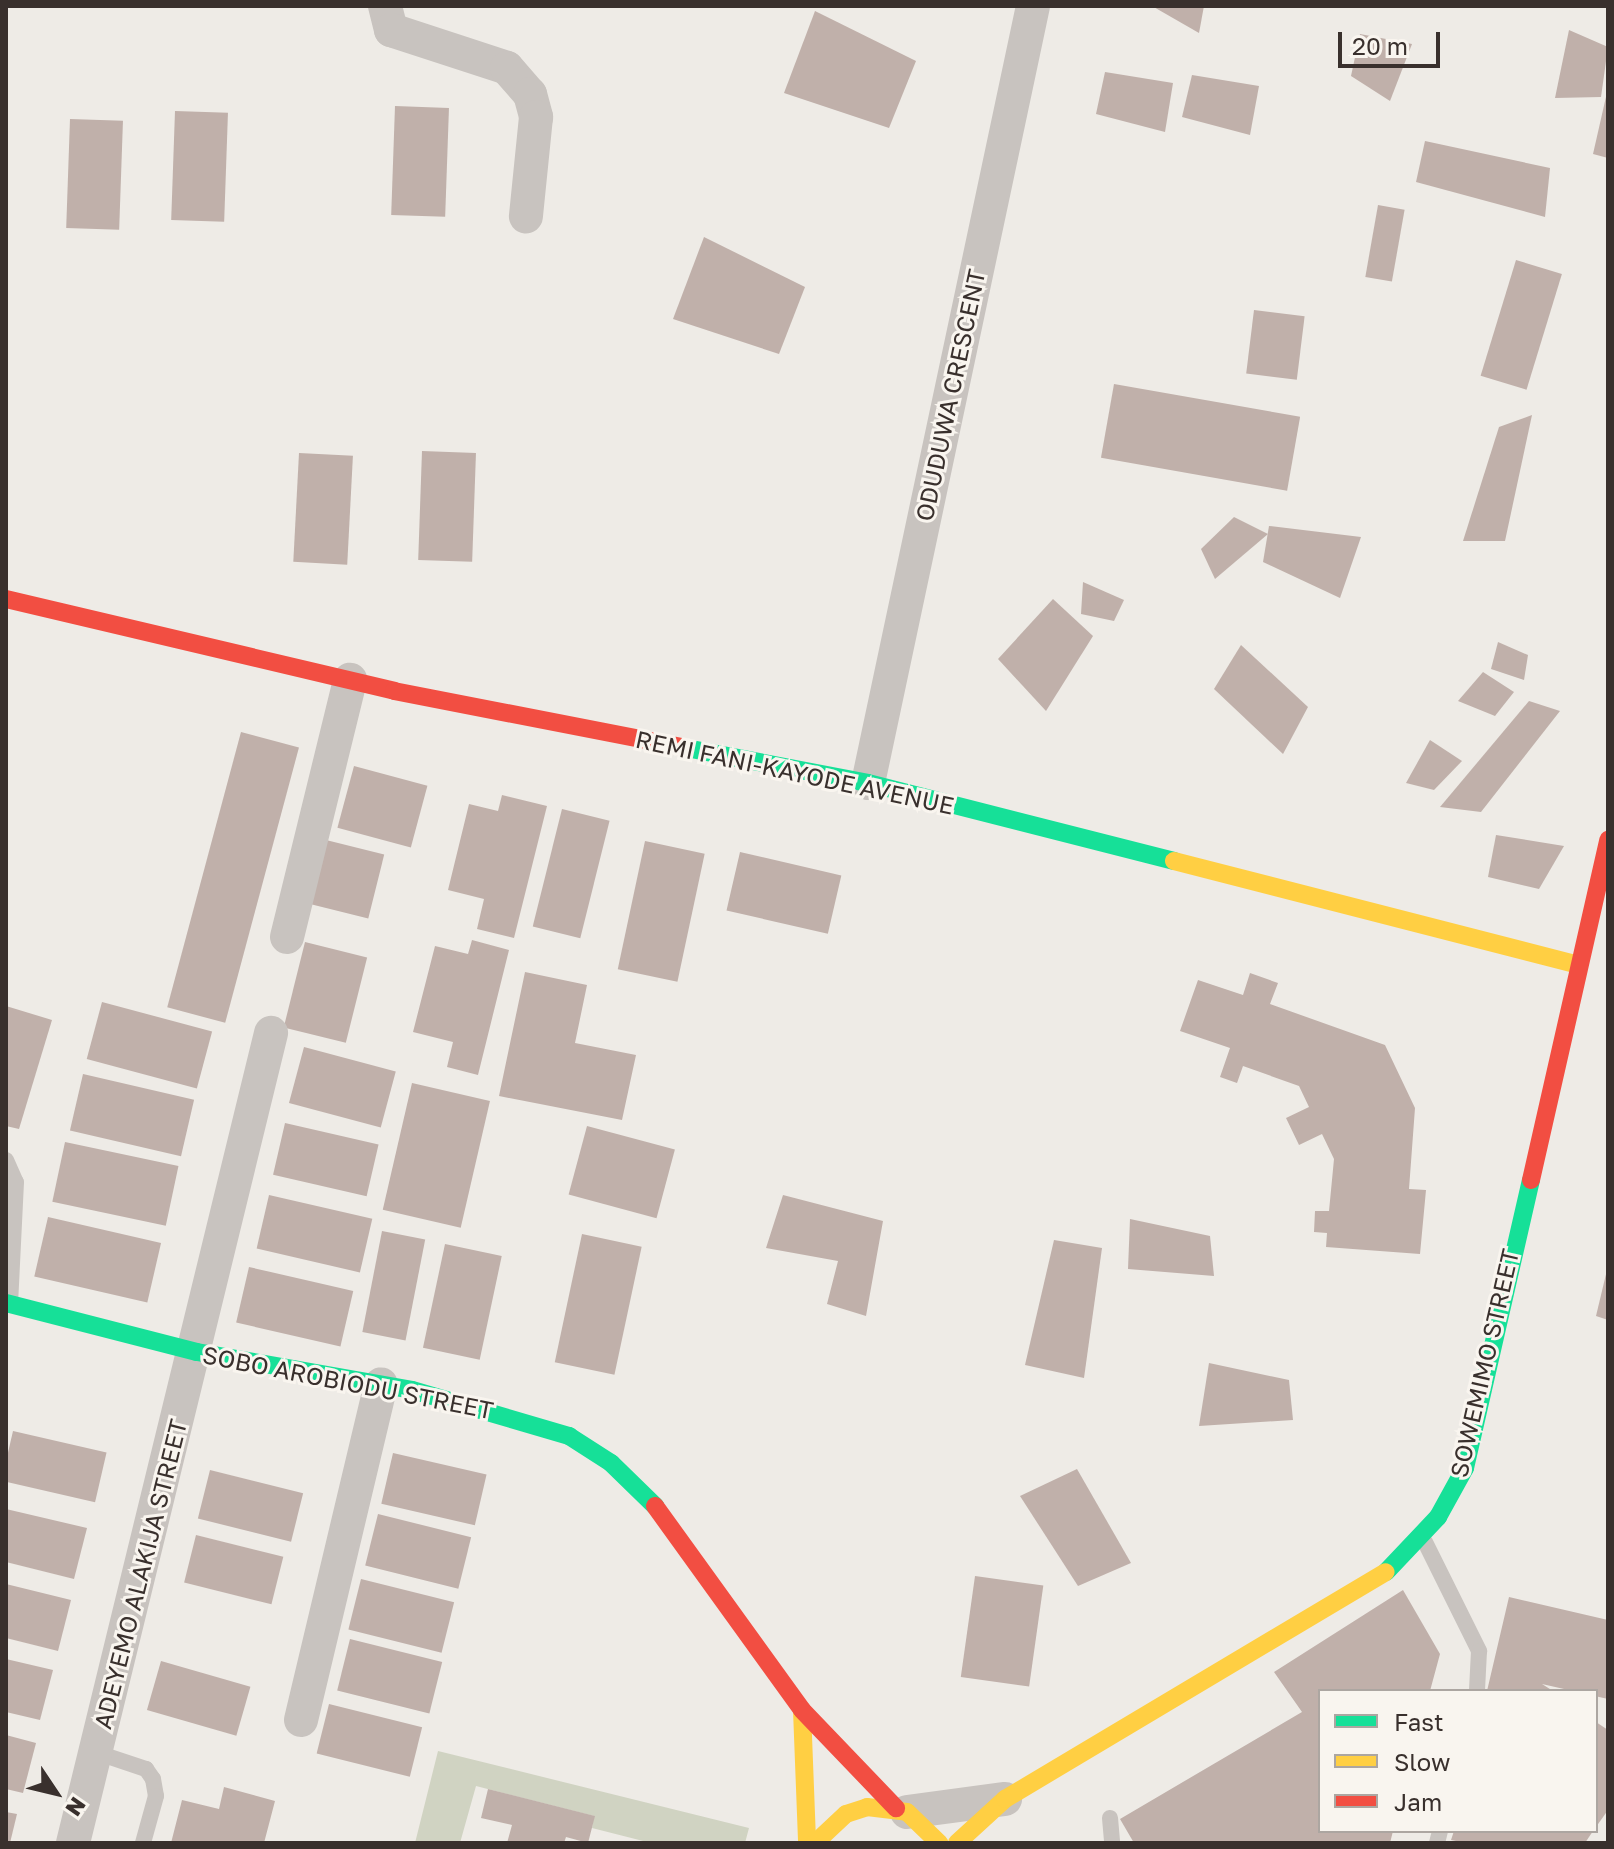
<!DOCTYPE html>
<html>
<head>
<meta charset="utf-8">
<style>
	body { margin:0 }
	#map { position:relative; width:1614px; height:1849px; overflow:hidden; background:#eeebe6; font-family:"Golos Text",sans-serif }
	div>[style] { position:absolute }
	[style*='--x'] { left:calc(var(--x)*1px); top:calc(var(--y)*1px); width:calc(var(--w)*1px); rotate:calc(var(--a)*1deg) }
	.green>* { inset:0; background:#d0d3c2 }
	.building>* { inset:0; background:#c0b0aa; transform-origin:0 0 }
	.lane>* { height:16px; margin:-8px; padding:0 8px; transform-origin:8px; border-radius:8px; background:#c8c3bf }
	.street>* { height:34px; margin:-17px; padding:0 17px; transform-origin:17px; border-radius:17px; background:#c8c3bf }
	.fast>* { height:18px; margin:-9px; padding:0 9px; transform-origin:9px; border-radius:9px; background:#16e098 }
	.slow>* { height:18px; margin:-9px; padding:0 9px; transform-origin:9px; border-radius:9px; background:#ffcf43 }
	.jam>* { height:18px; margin:-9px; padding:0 9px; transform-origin:9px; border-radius:9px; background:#f24e42 }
	span { translate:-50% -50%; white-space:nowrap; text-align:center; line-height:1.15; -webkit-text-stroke:6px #f9f5ef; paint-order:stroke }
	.street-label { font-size:24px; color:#39302d }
	.frame { position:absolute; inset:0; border:8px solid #39302d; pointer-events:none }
	.legend { position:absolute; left:1318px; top:1689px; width:280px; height:144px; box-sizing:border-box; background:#f9f5ef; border:2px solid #aca6a1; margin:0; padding:10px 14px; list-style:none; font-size:24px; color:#39302d }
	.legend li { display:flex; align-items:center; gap:16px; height:40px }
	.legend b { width:40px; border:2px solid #aca6a1 }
	.north { position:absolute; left:16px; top:1753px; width:80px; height:80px; -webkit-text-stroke:6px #f9f5ef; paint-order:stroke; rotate:125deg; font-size:22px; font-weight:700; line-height:32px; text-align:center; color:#39302d }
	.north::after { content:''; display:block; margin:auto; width:28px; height:36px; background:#39302d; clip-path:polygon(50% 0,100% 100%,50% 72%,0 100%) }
	.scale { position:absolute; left:1338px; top:32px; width:102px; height:36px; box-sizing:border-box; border:4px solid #39302d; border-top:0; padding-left:10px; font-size:24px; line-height:28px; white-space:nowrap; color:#39302d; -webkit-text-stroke:6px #f9f5ef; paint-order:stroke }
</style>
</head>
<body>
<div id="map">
	<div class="green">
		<div style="clip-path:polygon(438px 1751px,749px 1828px,745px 1843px,651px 1843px,592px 1828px,594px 1816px,476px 1786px,460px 1843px,415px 1843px)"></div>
	</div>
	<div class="building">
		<div style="clip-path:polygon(1152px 6px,1204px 6px,1199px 33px)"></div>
		<div style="clip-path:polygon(815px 11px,916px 61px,889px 128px,784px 93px)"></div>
		<div style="clip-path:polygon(1569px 30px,1608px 47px,1601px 97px,1555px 98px)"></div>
		<div style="clip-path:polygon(1360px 34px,1412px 44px,1390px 101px,1351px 76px)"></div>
		<div style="clip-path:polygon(1105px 72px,1173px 83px,1165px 132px,1096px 114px)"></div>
		<div style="clip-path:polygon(1192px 75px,1259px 86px,1250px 135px,1182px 117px)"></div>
		<div style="clip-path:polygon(1608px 88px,1608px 158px,1593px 154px)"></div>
		<div style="left:395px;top:106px;width:54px;height:109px;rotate:2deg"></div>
		<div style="left:175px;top:111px;width:53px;height:109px;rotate:2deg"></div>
		<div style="left:70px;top:119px;width:53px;height:109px;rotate:2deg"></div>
		<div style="clip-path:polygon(1425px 141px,1550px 168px,1545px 217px,1416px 182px)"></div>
		<div style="left:1378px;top:205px;width:27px;height:73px;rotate:10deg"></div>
		<div style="clip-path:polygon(704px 237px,805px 287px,779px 354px,673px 319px)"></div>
		<div style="left:1516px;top:260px;width:48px;height:121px;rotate:17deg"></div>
		<div style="left:1254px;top:310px;width:51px;height:64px;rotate:7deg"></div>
		<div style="left:1114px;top:384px;width:189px;height:75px;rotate:10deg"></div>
		<div style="clip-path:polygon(1532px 415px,1505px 541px,1463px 541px,1499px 427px)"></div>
		<div style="left:422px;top:451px;width:54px;height:109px;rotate:2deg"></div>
		<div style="left:299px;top:453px;width:54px;height:109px;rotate:3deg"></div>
		<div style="clip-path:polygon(1234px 517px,1268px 534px,1215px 579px,1201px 549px)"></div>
		<div style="clip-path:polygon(1269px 526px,1361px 537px,1340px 598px,1263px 562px)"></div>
		<div style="clip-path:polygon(1083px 582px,1124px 600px,1114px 621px,1081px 614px)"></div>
		<div style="clip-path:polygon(1053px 599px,1093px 636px,1046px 711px,998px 659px)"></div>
		<div style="clip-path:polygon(1498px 642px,1528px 655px,1524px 680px,1491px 669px)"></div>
		<div style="clip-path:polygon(1241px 645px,1308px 707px,1283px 754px,1214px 689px)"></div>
		<div style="clip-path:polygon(1483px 672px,1514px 692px,1495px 716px,1458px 701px)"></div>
		<div style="clip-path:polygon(1529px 701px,1560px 711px,1481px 812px,1440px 807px)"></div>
		<div style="left:241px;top:732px;width:60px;height:285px;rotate:15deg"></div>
		<div style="clip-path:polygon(1430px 740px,1462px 761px,1434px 790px,1406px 783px)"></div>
		<div style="left:354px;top:766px;width:76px;height:64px;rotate:15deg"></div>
		<div style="clip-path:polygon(502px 795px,547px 806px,514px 938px,477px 929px,484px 899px,448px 890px,469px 804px,498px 811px)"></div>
		<div style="left:562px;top:809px;width:49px;height:121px;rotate:14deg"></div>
		<div style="clip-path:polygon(1496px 835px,1564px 846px,1539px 889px,1488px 877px)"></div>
		<div style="left:326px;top:840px;width:60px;height:66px;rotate:14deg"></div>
		<div style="left:645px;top:841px;width:61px;height:131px;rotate:12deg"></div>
		<div style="left:740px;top:852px;width:104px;height:60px;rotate:13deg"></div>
		<div style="clip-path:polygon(472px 940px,509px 950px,478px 1075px,447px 1067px,453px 1042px,413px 1032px,435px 946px,468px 954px)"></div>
		<div style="left:305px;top:942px;width:64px;height:88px;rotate:14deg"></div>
		<div style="clip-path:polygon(525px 972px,587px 985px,575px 1043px,636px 1055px,622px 1120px,499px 1096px)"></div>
		<div style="clip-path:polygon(1250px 973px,1278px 983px,1270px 1004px,1385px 1045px,1415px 1108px,1409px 1189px,1426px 1190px,1420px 1254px,1326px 1247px,1327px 1233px,1314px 1232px,1315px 1211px,1329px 1211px,1334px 1159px,1322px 1134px,1299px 1145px,1286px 1118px,1309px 1107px,1299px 1086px,1243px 1066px,1237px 1083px,1220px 1077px,1230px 1048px,1180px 1031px,1198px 980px,1243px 995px)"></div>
		<div style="left:102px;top:1002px;width:114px;height:59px;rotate:15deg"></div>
		<div style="clip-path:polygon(6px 1006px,52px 1020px,19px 1129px,6px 1126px)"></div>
		<div style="left:304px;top:1047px;width:95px;height:58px;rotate:15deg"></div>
		<div style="left:83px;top:1074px;width:114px;height:58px;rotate:13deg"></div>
		<div style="left:412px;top:1083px;width:80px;height:130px;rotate:13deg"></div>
		<div style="left:285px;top:1123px;width:96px;height:53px;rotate:13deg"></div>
		<div style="left:587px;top:1126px;width:91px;height:71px;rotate:15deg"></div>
		<div style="left:65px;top:1142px;width:116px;height:61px;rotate:12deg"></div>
		<div style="left:269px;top:1195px;width:106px;height:55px;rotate:13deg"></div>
		<div style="clip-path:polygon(783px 1195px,883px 1221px,866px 1316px,827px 1304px,838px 1261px,766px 1248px)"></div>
		<div style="left:48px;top:1217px;width:116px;height:61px;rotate:13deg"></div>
		<div style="clip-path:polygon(1130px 1219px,1210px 1236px,1214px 1276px,1128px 1269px)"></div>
		<div style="left:382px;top:1231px;width:44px;height:103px;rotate:11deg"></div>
		<div style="left:582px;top:1234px;width:61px;height:131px;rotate:12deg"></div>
		<div style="clip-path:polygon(1054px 1240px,1102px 1248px,1084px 1378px,1025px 1365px)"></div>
		<div style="left:445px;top:1244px;width:58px;height:106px;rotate:12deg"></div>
		<div style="left:249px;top:1267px;width:107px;height:57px;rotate:13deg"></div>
		<div style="clip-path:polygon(1607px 1270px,1608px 1270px,1608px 1320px,1596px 1316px)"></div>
		<div style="clip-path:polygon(1209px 1363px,1289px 1380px,1293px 1420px,1199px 1426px)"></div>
		<div style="left:13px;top:1431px;width:96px;height:51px;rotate:13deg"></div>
		<div style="left:393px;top:1453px;width:96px;height:52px;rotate:13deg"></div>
		<div style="clip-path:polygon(1077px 1469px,1131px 1563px,1078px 1586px,1020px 1496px)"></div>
		<div style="left:210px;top:1470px;width:96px;height:50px;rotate:14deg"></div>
		<div style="clip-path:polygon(6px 1509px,87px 1528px,74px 1579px,6px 1562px)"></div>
		<div style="left:378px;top:1514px;width:96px;height:53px;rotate:14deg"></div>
		<div style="left:196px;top:1535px;width:90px;height:49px;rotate:14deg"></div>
		<div style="left:975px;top:1576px;width:69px;height:102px;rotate:8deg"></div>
		<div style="left:361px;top:1579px;width:96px;height:52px;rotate:14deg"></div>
		<div style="clip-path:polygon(6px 1584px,71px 1600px,58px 1651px,6px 1638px)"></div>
		<div style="clip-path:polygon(1403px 1590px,1440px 1654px,1430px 1691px,1320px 1691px,1320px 1831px,1393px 1831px,1390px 1843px,1134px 1843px,1120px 1819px,1302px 1712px,1274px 1672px)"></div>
		<div style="clip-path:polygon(1509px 1597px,1608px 1620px,1608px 1699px,1542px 1684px,1553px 1691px,1487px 1691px)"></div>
		<div style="left:350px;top:1639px;width:95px;height:53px;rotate:14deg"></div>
		<div style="clip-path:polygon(6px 1659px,53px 1670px,40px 1720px,6px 1712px)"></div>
		<div style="left:161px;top:1661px;width:93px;height:51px;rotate:16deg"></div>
		<div style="left:329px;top:1704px;width:96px;height:51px;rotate:14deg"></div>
		<div style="clip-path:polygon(1596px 1722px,1608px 1730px,1608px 1810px,1596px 1827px)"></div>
		<div style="clip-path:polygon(6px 1735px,36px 1743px,23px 1793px,6px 1789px)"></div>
		<div style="clip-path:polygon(224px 1787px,275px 1801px,264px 1843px,171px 1843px,182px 1800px,219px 1809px)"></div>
		<div style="clip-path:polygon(488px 1789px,595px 1816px,588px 1843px,566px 1837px,564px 1843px,507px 1843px,512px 1825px,481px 1818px)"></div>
		<div style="clip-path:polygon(6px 1812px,17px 1814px,10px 1843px,6px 1843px)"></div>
		<div style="clip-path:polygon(1454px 1831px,1593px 1831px,1585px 1843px,1466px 1843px,1451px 1840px)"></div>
	</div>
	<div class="lane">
		<div style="--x:6;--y:1160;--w:24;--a:66"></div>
		<div style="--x:16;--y:1182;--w:121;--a:92.8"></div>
		<div style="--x:1425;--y:1542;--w:122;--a:63.6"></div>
		<div style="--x:1479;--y:1651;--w:40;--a:92.9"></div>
		<div style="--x:95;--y:1752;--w:54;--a:18.4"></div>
		<div style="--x:146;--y:1769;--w:12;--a:55"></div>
		<div style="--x:153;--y:1779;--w:17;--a:80"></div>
		<div style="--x:156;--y:1796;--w:49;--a:105.5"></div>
		<div style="--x:1110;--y:1818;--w:25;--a:85"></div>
		<div style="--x:1437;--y:1843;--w:12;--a:-76"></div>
	</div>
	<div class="street">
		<div style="--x:385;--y:6;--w:25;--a:76"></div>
		<div style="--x:391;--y:30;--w:122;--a:18.1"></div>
		<div style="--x:507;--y:68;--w:35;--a:49"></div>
		<div style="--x:530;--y:94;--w:24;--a:75"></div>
		<div style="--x:536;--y:117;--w:100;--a:95.8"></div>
		<div style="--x:868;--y:783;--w:794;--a:-78.01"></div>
		<div style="--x:287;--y:937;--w:265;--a:-76.2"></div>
		<div style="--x:301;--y:1720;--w:345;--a:-76.6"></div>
		<div style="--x:907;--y:1812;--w:99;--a:-7.6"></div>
		<div style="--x:73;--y:1843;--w:834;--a:-76.26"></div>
	</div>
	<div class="fast">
		<div style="--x:681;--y:747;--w:190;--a:10.9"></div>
		<div style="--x:868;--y:783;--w:316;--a:14.3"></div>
		<div style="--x:6;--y:1303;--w:197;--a:14.4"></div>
		<div style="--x:197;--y:1352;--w:218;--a:10"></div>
		<div style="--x:412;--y:1390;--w:164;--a:16.3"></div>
		<div style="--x:569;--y:1436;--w:50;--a:32.7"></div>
		<div style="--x:611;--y:1463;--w:62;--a:44.3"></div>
		<div style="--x:1386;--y:1572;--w:76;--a:-46.6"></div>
		<div style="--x:1438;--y:1517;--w:56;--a:-61.1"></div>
		<div style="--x:1465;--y:1468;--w:295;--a:-77.1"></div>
	</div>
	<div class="slow">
		<div style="--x:1174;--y:861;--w:418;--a:14.4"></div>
		<div style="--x:802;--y:1710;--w:133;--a:87.8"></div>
		<div style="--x:815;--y:1843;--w:42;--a:-43.1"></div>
		<div style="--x:846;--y:1814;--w:22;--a:-18"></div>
		<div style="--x:867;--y:1807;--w:40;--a:7.1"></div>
		<div style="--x:907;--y:1812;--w:45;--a:44.1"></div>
		<div style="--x:957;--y:1843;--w:65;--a:-42.5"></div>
		<div style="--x:1005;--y:1799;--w:443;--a:-30.8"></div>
	</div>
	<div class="jam">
		<div style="--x:6;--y:599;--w:399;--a:13.3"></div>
		<div style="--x:394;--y:691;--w:292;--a:11"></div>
		<div style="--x:1531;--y:1180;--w:349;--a:-77.2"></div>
		<div style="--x:655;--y:1506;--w:251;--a:54.2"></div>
		<div style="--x:802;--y:1710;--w:136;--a:46.2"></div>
	</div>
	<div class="street-label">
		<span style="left:950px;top:395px;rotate:-78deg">ODUDUWA CRESCENT</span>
		<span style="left:795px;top:772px;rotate:12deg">REMI FANI-KAYODE AVENUE</span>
		<span style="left:1484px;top:1363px;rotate:-77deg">SOWEMIMO STREET</span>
		<span style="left:348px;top:1382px;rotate:11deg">SOBO AROBIODU STREET</span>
		<span style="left:140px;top:1574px;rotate:-76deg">ADEYEMO ALAKIJA STREET</span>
	</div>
	<div class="frame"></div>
	<ul class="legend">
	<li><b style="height:10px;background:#16e098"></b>Fast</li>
	<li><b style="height:10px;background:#ffcf43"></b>Slow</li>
	<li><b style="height:10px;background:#f24e42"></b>Jam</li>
	</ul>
	<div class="north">N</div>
	<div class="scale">20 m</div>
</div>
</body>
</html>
